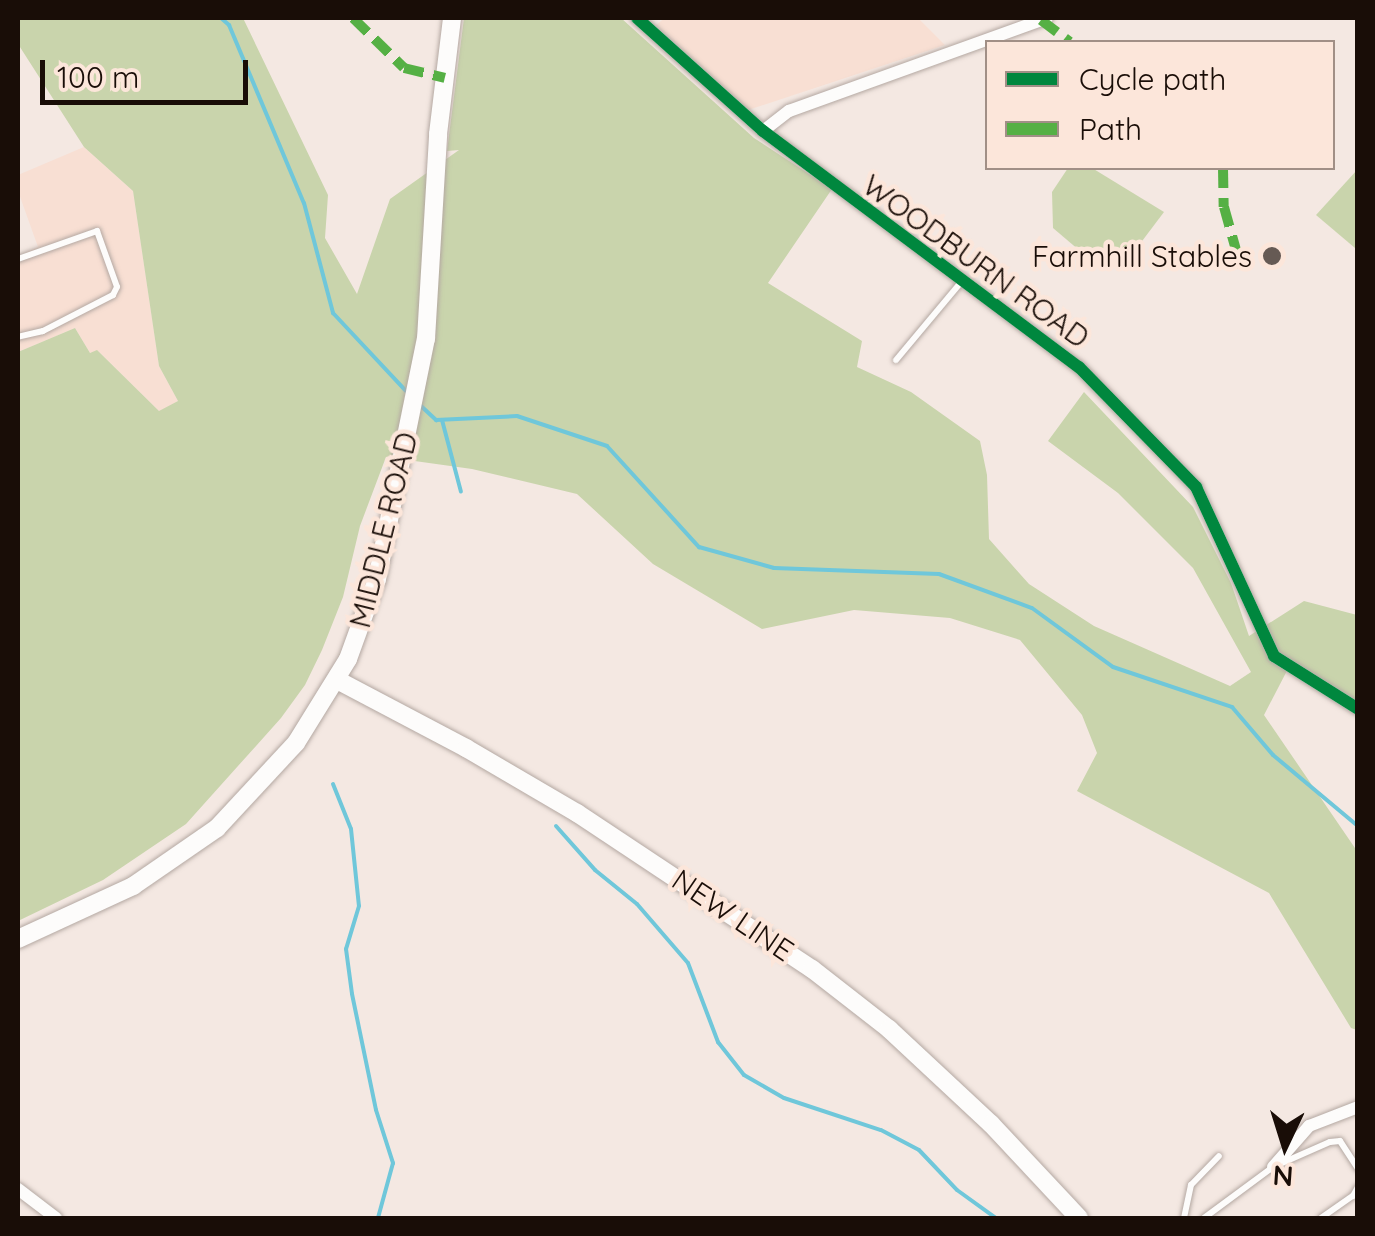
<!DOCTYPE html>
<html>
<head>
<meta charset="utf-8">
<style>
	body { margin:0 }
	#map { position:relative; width:1375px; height:1236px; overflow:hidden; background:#f4e8e2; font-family:Quicksand,sans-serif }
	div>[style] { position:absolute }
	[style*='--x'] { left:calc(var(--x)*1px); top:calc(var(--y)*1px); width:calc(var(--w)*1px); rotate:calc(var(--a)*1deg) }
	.built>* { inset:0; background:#f8dfd3 }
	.green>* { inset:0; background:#c9d4ac }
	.stream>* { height:4px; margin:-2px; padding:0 2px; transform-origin:2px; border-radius:2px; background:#6fc7da }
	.roads { filter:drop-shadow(0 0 2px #b4a8a2) drop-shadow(0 0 2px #b4a8a2) }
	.lane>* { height:6px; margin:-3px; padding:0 3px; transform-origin:3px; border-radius:3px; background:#fdfcfb }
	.street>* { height:12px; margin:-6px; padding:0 6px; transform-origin:6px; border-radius:6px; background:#fdfcfb }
	.secondary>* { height:18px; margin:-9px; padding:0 9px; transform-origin:9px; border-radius:9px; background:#fdfcfb }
	.quiet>* { height:10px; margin-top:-5px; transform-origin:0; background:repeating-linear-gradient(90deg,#55b044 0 20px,transparent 0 30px) }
	.cycleway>* { height:12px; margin:-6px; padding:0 6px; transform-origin:6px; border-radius:6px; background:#00873e }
	.dots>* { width:28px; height:28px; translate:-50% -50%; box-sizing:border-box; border:5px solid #fce6da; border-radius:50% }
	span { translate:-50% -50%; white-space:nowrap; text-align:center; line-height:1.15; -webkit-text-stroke:9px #fce6da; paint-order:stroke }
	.poi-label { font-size:30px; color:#190d07 }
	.right { translate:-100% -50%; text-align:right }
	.street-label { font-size:30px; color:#190d07 }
	.frame { position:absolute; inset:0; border:20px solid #190d07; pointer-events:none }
	.legend { position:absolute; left:985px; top:40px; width:350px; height:130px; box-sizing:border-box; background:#fce6da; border:2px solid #a18f86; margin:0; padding:12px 18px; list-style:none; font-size:30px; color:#190d07 }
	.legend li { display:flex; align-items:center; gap:20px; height:50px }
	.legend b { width:50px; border:2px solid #a18f86 }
	.north { position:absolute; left:1235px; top:1096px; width:100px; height:100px; -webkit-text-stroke:8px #fce6da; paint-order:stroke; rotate:184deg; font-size:28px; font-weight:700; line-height:40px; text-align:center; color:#190d07 }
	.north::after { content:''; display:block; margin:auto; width:35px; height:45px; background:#190d07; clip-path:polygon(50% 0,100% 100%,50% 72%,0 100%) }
	.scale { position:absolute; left:40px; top:60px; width:208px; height:45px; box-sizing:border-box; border:5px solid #190d07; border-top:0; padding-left:12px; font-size:30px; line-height:35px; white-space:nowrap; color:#190d07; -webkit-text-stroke:8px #fce6da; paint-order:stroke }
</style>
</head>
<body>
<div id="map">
	<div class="built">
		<div style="clip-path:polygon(665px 18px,918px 18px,945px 45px,748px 110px,656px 25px)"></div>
		<div style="clip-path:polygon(84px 147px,133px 191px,159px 366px,178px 401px,160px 412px,98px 351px,90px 353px,75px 328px,18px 352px,18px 256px,38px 247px,18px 191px,18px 175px)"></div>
	</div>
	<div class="green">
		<div style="clip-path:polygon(18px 18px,243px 18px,328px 195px,325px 238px,357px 294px,390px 199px,459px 150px,447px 151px,464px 18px,621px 18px,754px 138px,832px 189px,768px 283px,862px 341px,857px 367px,911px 392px,980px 441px,987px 475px,989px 539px,1029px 584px,1094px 626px,1230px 686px,1251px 672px,1193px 568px,1118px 493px,1048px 441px,1084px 392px,1193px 507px,1231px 583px,1249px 636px,1304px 601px,1357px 615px,1357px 701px,1291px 663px,1264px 715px,1357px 851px,1357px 1030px,1351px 1028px,1269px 893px,1077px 791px,1097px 753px,1082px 715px,1020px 640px,950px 618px,854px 610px,762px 629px,653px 564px,577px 494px,472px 469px,386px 457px,360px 526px,343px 597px,322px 650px,305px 685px,281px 718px,186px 824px,103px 880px,18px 921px,18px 352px,75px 328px,90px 353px,97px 350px,159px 411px,178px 401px,159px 366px,133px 191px,84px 147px,18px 44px)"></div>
		<div style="clip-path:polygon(1068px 168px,1092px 168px,1164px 212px,1124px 265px,1100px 268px,1053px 228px,1052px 192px)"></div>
		<div style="clip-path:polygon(1357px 170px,1358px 245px,1355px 248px,1316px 215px)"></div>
	</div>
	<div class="stream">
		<div style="--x:221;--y:18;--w:11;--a:41"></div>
		<div style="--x:229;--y:25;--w:193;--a:67.2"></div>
		<div style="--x:304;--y:203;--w:114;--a:75.2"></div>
		<div style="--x:333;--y:313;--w:108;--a:46.9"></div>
		<div style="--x:421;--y:406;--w:21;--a:43"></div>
		<div style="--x:436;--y:420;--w:81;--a:-2.8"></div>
		<div style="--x:517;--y:416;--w:95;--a:18.4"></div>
		<div style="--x:607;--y:446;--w:137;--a:47.7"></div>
		<div style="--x:699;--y:547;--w:78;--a:15.6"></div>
		<div style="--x:774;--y:568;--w:165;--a:2.1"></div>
		<div style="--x:939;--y:574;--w:99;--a:20.1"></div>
		<div style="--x:1032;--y:608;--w:100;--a:36.1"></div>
		<div style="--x:1113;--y:667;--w:126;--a:18.6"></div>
		<div style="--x:1232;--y:707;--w:63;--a:49.5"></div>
		<div style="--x:1273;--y:755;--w:111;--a:39.9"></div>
		<div style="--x:442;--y:420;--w:74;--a:75.2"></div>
		<div style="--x:333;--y:784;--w:48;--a:68.2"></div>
		<div style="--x:351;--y:829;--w:77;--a:84.1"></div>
		<div style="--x:359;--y:906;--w:45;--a:106.8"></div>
		<div style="--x:346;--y:949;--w:45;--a:82.4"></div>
		<div style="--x:352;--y:994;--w:118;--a:78.3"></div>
		<div style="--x:376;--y:1110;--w:56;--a:72.2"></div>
		<div style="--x:393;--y:1163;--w:57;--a:105.3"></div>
		<div style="--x:556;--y:826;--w:59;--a:48.4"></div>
		<div style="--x:595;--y:870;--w:54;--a:39"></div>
		<div style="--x:637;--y:904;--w:78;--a:49.2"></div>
		<div style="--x:688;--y:963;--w:85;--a:69.2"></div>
		<div style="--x:718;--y:1042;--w:42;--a:51.8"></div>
		<div style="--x:744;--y:1075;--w:46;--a:29.9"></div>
		<div style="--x:784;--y:1098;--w:102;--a:18.3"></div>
		<div style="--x:881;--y:1130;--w:43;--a:27.8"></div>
		<div style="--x:919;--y:1150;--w:55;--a:46.5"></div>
		<div style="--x:957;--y:1190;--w:48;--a:35.7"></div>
	</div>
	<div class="roads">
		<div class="lane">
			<div style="--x:18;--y:259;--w:84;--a:-19.5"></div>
			<div style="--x:97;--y:231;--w:59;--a:70.3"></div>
			<div style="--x:117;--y:287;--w:9;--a:117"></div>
			<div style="--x:113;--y:295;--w:79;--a:152.8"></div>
			<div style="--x:43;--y:331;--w:26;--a:167"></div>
			<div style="--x:896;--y:360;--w:104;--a:-50.1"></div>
			<div style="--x:1184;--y:1218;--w:34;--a:-78"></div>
			<div style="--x:1191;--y:1185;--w:40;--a:-46"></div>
			<div style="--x:1204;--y:1218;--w:86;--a:-36.5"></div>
			<div style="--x:1273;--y:1167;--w:62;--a:-23.7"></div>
			<div style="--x:1330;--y:1142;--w:10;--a:-6"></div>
			<div style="--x:1340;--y:1141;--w:33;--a:57"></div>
			<div style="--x:1321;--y:1218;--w:39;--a:-35"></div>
			<div style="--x:1353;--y:1196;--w:10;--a:-61"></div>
		</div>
		<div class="street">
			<div style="--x:637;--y:18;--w:169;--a:41.9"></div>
			<div style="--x:763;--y:131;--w:394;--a:36.8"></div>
			<div style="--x:1079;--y:367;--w:168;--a:45.7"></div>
			<div style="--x:1196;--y:487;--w:186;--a:65.2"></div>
			<div style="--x:1274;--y:656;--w:99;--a:32.2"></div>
			<div style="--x:763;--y:131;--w:33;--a:-38"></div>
			<div style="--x:789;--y:111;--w:274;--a:-19.8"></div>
			<div style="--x:1273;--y:1167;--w:55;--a:-48.7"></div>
			<div style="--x:1309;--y:1126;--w:53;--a:-21.2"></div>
			<div style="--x:18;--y:1189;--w:48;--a:37.3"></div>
		</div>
		<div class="secondary">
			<div style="--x:337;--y:680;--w:146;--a:27.8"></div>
			<div style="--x:466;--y:748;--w:129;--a:30.4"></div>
			<div style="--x:577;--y:813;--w:282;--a:33.6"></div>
			<div style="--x:812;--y:969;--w:98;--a:37.9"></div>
			<div style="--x:889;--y:1029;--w:139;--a:43"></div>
			<div style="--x:991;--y:1124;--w:129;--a:46.9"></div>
			<div style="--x:18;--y:939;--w:127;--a:-24.7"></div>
			<div style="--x:133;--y:886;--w:102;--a:-34.6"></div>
			<div style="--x:217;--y:828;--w:116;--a:-47.1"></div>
			<div style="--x:296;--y:743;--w:99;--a:-58.2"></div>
			<div style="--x:348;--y:659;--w:85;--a:-70.1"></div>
			<div style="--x:377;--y:579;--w:245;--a:-78.5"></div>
			<div style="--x:426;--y:339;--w:205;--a:-86.6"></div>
			<div style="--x:438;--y:134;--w:117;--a:-83.1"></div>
		</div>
	</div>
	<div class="quiet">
		<div style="--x:353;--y:18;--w:71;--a:44.4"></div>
		<div style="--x:404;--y:68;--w:42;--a:13.7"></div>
		<div style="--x:1041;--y:20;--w:36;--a:37"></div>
		<div style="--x:1223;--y:168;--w:39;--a:89"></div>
		<div style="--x:1224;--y:207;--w:63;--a:74.4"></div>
	</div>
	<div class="cycleway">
		<div style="--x:637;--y:18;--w:169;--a:41.9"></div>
		<div style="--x:763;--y:131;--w:394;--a:36.8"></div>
		<div style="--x:1079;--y:367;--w:168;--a:45.7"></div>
		<div style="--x:1196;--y:487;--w:186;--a:65.2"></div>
		<div style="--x:1274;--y:656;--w:99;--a:32.2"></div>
	</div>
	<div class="dots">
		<div style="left:1272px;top:256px;background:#665a54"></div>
	</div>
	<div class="poi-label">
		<span class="right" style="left:1252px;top:256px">Farmhill Stables</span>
	</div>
	<div class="street-label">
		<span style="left:976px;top:261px;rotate:36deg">WOODBURN ROAD</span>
		<span style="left:383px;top:530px;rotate:-76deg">MIDDLE ROAD</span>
		<span style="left:733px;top:915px;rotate:34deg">NEW LINE</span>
	</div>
	<div class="frame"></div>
	<ul class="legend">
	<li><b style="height:12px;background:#00873e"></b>Cycle path</li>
	<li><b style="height:12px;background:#55b044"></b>Path</li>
	</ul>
	<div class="north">N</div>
	<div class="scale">100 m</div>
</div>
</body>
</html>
